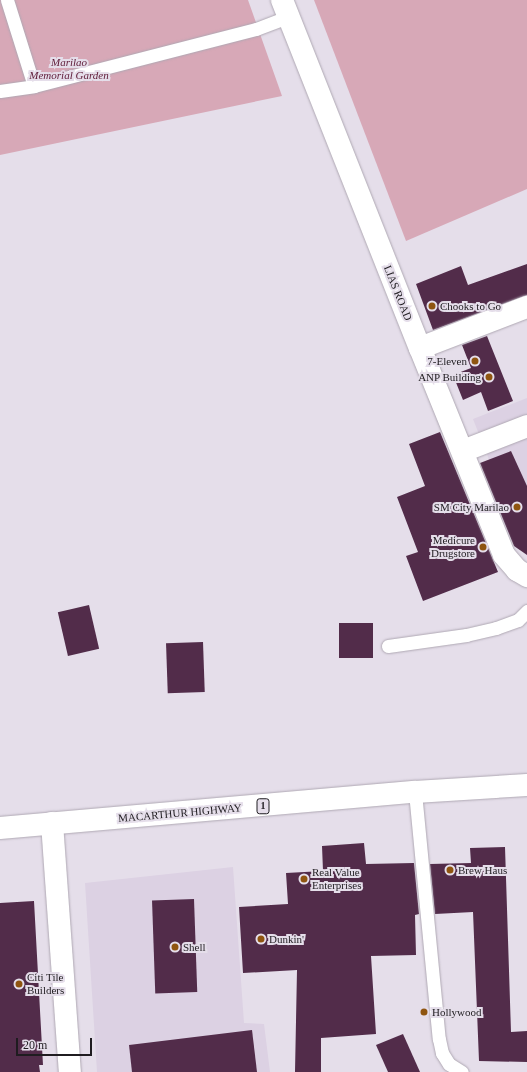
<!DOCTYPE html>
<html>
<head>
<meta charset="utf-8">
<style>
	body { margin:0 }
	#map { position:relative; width:527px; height:1072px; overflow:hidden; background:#e5deea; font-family:"Times New Roman",serif }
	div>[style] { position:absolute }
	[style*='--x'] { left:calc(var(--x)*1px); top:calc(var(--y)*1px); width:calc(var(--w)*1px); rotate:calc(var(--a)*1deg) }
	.built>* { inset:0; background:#dcd1e3 }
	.green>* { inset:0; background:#d7a8b7 }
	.building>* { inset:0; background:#522c4a; transform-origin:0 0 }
	.roads { filter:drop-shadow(0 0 1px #afa8b3) drop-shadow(0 0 1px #afa8b3) }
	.lane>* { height:13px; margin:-6.5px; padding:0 6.5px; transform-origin:6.5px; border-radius:6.5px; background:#fff }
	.street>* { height:22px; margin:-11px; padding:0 11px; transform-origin:11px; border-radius:11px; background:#fff }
	.secondary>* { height:22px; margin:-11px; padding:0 11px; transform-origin:11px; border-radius:11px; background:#fff }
	.highway>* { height:22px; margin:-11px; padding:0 11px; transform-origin:11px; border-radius:11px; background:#fff }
	.dots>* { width:11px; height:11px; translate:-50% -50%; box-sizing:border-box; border:2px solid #e5deea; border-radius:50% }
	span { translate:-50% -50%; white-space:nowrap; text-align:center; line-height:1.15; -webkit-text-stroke:4px #e5deea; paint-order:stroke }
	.shield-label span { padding:1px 3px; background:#e5deea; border:1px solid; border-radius:3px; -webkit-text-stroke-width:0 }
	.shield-label { font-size:10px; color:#1f1c20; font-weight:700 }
	.park-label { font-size:11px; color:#5e1a37; font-style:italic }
	.street-label { font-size:11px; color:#1f1c20 }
	.poi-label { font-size:11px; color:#1f1c20 }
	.left { translate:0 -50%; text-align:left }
	.right { translate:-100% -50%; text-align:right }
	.scale { position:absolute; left:16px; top:1038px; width:76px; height:18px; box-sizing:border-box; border:2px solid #1f1c20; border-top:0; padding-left:5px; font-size:12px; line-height:14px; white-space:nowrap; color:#1f1c20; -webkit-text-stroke:3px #e5deea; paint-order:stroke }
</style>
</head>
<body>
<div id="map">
	<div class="built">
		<div style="clip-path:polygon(527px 398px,527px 556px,473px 419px)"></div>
		<div style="clip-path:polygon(233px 867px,244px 1023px,264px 1024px,270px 1072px,97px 1072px,85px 883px)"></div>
	</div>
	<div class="green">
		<div style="clip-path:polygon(0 0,248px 0,282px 96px,0 155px)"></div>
		<div style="clip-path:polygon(314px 0,527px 0,527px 189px,406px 241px)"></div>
	</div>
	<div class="building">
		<div style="clip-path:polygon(527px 264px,527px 295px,433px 330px,416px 284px,461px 266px,468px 285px)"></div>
		<div style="clip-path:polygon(487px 336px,513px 401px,488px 411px,481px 392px,463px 400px,453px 375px,471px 368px,462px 345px)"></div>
		<div style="clip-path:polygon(440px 432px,498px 572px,423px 601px,406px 556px,418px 552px,397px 497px,425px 486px,409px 444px)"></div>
		<div style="clip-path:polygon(511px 451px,527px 486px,527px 555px,514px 546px,480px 463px)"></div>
		<div style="left:89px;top:605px;width:45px;height:32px;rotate:77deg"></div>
		<div style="left:339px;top:623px;width:34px;height:35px"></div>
		<div style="left:203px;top:642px;width:50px;height:37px;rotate:88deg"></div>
		<div style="clip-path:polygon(364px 843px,366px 864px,414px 863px,419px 914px,415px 915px,416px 955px,371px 956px,376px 1034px,321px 1038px,321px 1072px,295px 1072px,297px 970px,243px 973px,239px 907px,288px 904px,286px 873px,323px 871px,322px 846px)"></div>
		<div style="clip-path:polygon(505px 847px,511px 1032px,527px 1031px,527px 1062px,479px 1061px,473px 912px,435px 914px,430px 864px,471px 863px,470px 848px)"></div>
		<div style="left:194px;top:899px;width:93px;height:42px;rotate:88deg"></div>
		<div style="clip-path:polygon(34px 901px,43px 1065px,39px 1065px,40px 1072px,0 1072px,0 903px)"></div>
		<div style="clip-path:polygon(252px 1030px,257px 1072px,132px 1072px,129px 1045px)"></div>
		<div style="clip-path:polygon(403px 1034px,420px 1072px,388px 1072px,376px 1045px)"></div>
	</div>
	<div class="roads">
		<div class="lane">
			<div style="--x:7;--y:0;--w:90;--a:72.6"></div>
			<div style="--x:0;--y:91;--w:34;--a:-8"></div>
			<div style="--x:34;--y:86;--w:229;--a:-14.4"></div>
			<div style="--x:256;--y:29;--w:34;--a:-21"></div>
			<div style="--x:388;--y:646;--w:79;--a:-8"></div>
			<div style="--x:466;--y:635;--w:31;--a:-13"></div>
			<div style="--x:496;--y:628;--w:23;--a:-20"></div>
			<div style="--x:518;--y:620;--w:13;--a:-45"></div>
			<div style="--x:415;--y:792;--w:248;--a:84.5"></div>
			<div style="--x:439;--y:1039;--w:14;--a:78"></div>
			<div style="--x:442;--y:1053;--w:13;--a:58"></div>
			<div style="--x:449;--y:1064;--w:15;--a:32"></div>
		</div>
		<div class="street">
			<div style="--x:420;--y:348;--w:115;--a:-21"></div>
			<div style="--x:463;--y:451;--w:69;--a:-21.3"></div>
			<div style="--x:52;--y:823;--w:250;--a:85.9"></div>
		</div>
		<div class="secondary">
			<div style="--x:282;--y:0;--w:374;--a:68.4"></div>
			<div style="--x:420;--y:348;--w:223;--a:67.9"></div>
			<div style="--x:504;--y:555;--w:20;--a:49"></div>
			<div style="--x:517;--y:570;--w:12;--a:31"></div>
		</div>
		<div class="highway">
			<div style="--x:0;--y:828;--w:417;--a:-5"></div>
			<div style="--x:415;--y:792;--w:112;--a:-3.6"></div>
		</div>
	</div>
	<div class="dots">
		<div style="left:432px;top:306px;background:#8f5510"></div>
		<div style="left:475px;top:361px;background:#8f5510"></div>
		<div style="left:489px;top:377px;background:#8f5510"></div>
		<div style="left:517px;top:507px;background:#8f5510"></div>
		<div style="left:483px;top:547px;background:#8f5510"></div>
		<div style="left:450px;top:870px;background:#8f5510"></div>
		<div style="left:304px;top:879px;background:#8f5510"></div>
		<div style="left:261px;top:939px;background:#8f5510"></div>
		<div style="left:175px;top:947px;background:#8f5510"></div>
		<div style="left:19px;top:984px;background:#8f5510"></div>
		<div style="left:424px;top:1012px;background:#8f5510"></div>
	</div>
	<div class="shield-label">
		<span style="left:263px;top:806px">1</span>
	</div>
	<div class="park-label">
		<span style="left:69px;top:69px">Marilao<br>Memorial Garden</span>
	</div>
	<div class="street-label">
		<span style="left:398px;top:293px;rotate:68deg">LIAS ROAD</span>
		<span style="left:180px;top:813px;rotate:-5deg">MACARTHUR HIGHWAY</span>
	</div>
	<div class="poi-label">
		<span class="left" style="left:440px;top:306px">Chooks to Go</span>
		<span class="right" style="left:467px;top:361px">7-Eleven</span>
		<span class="right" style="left:481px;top:377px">ANP Building</span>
		<span class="right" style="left:509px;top:507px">SM City Marilao</span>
		<span class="right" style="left:475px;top:547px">Medicure<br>Drugstore</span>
		<span class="left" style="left:458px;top:870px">Brew Haus</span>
		<span class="left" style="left:312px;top:879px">Real Value<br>Enterprises</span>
		<span class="left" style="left:269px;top:939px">Dunkin'</span>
		<span class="left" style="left:183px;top:947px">Shell</span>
		<span class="left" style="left:27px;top:984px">Citi Tile<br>Builders</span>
		<span class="left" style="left:432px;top:1012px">Hollywood</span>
	</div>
	<div class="scale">20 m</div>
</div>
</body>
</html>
